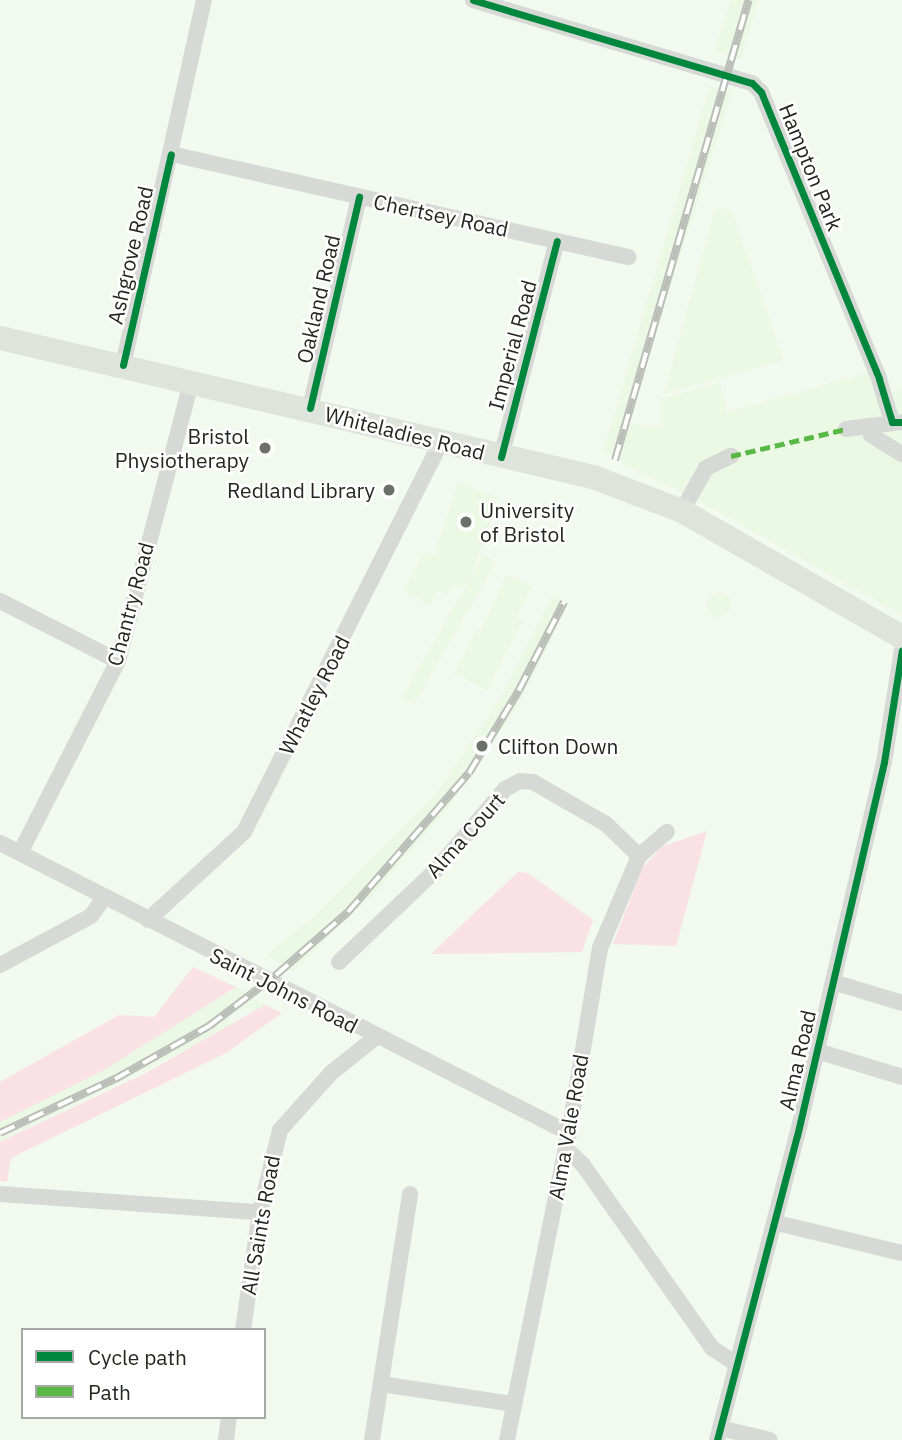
<!DOCTYPE html>
<html>
<head>
<meta charset="utf-8">
<style>
	body { margin:0 }
	#map { position:relative; width:902px; height:1440px; overflow:hidden; background:#f2f9ee; font-family:"IBM Plex Sans",sans-serif }
	div>[style] { position:absolute }
	[style*='--x'] { left:calc(var(--x)*1px); top:calc(var(--y)*1px); width:calc(var(--w)*1px); rotate:calc(var(--a)*1deg) }
	.built>* { inset:0; background:#ebf8e4; transform-origin:0 0 }
	.round { border-radius:50% }
	.green>* { inset:0; background:#f9e1e5 }
	.minor>* { height:16px; margin:-8px; padding:0 8px; transform-origin:8px; border-radius:8px; background:#d7d9d6 }
	.primary>* { height:24px; margin:-12px; padding:0 12px; transform-origin:12px; border-radius:12px; background:#dee4db }
	.rail>* { height:8px; margin-top:-4px; transform-origin:0; background:repeating-linear-gradient(90deg,#fff 0 16px,#bbbdb9 0 32px); box-sizing:border-box; border-block:2px solid #bbbdb9 }
	.quiet>* { height:5px; margin-top:-2.5px; transform-origin:0; background:repeating-linear-gradient(90deg,#58b947 0 10px,transparent 0 15px) }
	.cycleway>* { height:7px; margin:-3.5px; padding:0 3.5px; transform-origin:3.5px; border-radius:3.5px; background:#00873e }
	.dots>* { width:19px; height:19px; translate:-50% -50%; box-sizing:border-box; border:4px solid #fff; border-radius:50% }
	span { translate:-50% -50%; white-space:nowrap; text-align:center; line-height:1.15; -webkit-text-stroke:5px #fff; paint-order:stroke }
	.street-label { font-size:21px; color:#232720 }
	.poi-label { font-size:21px; color:#232720 }
	.right { translate:-100% -50%; text-align:right }
	.left { translate:0 -50%; text-align:left }
	.legend { position:absolute; left:21px; top:1328px; width:245px; height:91px; box-sizing:border-box; background:#fff; border:2px solid #a7a9a6; margin:0; padding:9px 12px; list-style:none; font-size:21px; color:#232720 }
	.legend li { display:flex; align-items:center; gap:14px; height:35px }
	.legend b { width:35px; border:2px solid #a7a9a6 }
</style>
</head>
<body>
<div id="map">
	<div class="built">
		<div style="clip-path:polygon(730px 0,759px 0,741px 59px,715px 51px)"></div>
		<div style="clip-path:polygon(710px 86px,732px 92px,627px 423px,661px 428px,661px 399px,720px 382px,727px 412px,876px 370px,886px 395px,902px 389px,902px 615px,697px 500px,621px 463px,621px 457px,603px 453px)"></div>
		<div style="clip-path:polygon(715px 209px,731px 209px,784px 360px,664px 394px)"></div>
		<div style="clip-path:polygon(458px 482px,498px 497px,471px 578px,462px 588px,453px 584px,447px 595px,438px 590px,430px 605px,403px 590px,424px 552px,435px 554px)"></div>
		<div style="left:484px;top:555px;width:14px;height:164px;rotate:30deg"></div>
		<div style="clip-path:polygon(506px 575px,532px 586px,517px 617px,523px 621px,487px 690px,454px 673px,477px 628px,481px 630px)"></div>
		<div class="round" style="left:707px;top:593px;width:24px;height:24px"></div>
		<div style="clip-path:polygon(552px 596px,568px 604px,547px 648px,515px 709px,451px 804px,377px 890px,293px 971px,266px 955px,317px 914px,437px 793px,499px 701px)"></div>
		<div style="clip-path:polygon(236px 987px,265px 1005px,252px 1013px,247px 1006px,228px 1018px,233px 1026px,0 1142px,0 1122px,104px 1070px)"></div>
	</div>
	<div class="green">
		<div style="clip-path:polygon(707px 831px,676px 946px,613px 944px,643px 867px,663px 846px)"></div>
		<div style="clip-path:polygon(518px 872px,528px 873px,593px 920px,582px 952px,431px 954px)"></div>
		<div style="clip-path:polygon(193px 967px,236px 987px,104px 1070px,0 1122px,0 1082px,119px 1015px,154px 1017px)"></div>
		<div style="clip-path:polygon(265px 1005px,282px 1013px,226px 1053px,11px 1158px,7px 1182px,0 1181px,0 1142px,146px 1073px)"></div>
	</div>
	<div class="minor">
		<div style="--x:473;--y:0;--w:291;--a:16.6"></div>
		<div style="--x:752;--y:83;--w:13;--a:45"></div>
		<div style="--x:761;--y:92;--w:310;--a:67.6"></div>
		<div style="--x:879;--y:379;--w:45;--a:73.2"></div>
		<div style="--x:171;--y:154;--w:469;--a:12.7"></div>
		<div style="--x:123;--y:365;--w:374;--a:-77.5"></div>
		<div style="--x:310;--y:408;--w:217;--a:-76.9"></div>
		<div style="--x:868;--y:426;--w:9;--a:72"></div>
		<div style="--x:871;--y:435;--w:36;--a:32"></div>
		<div style="--x:846;--y:429;--w:56;--a:-7.1"></div>
		<div style="--x:501;--y:457;--w:223;--a:-75.5"></div>
		<div style="--x:682;--y:511;--w:49;--a:-60.8"></div>
		<div style="--x:706;--y:468;--w:28;--a:-26"></div>
		<div style="--x:0;--y:601;--w:132;--a:27"></div>
		<div style="--x:0;--y:843;--w:639;--a:27.01"></div>
		<div style="--x:20;--y:853;--w:216;--a:-63"></div>
		<div style="--x:118;--y:661;--w:288;--a:-75.3"></div>
		<div style="--x:148;--y:920;--w:130;--a:-42.5"></div>
		<div style="--x:244;--y:832;--w:437;--a:-63.2"></div>
		<div style="--x:339;--y:962;--w:132;--a:-43.5"></div>
		<div style="--x:435;--y:871;--w:108;--a:-49.5"></div>
		<div style="--x:505;--y:789;--w:17;--a:-28"></div>
		<div style="--x:520;--y:781;--w:13;--a:4"></div>
		<div style="--x:533;--y:782;--w:84;--a:29.9"></div>
		<div style="--x:606;--y:824;--w:46;--a:44.1"></div>
		<div style="--x:0;--y:965;--w:103;--a:-28.3"></div>
		<div style="--x:91;--y:916;--w:24;--a:-54"></div>
		<div style="--x:833;--y:982;--w:72;--a:16.9"></div>
		<div style="--x:817;--y:1051;--w:89;--a:17"></div>
		<div style="--x:566;--y:1149;--w:23;--a:43"></div>
		<div style="--x:583;--y:1165;--w:224;--a:54.8"></div>
		<div style="--x:712;--y:1348;--w:27;--a:33"></div>
		<div style="--x:0;--y:1194;--w:261;--a:4"></div>
		<div style="--x:777;--y:1223;--w:129;--a:13.5"></div>
		<div style="--x:243;--y:1330;--w:119;--a:-81.8"></div>
		<div style="--x:260;--y:1212;--w:84;--a:-76.3"></div>
		<div style="--x:280;--y:1130;--w:76;--a:-48.2"></div>
		<div style="--x:331;--y:1073;--w:58;--a:-38.7"></div>
		<div style="--x:381;--y:1384;--w:134;--a:8.6"></div>
		<div style="--x:720;--y:1428;--w:51;--a:13.5"></div>
		<div style="--x:226;--y:1440;--w:23;--a:-83"></div>
		<div style="--x:372;--y:1440;--w:249;--a:-81.2"></div>
		<div style="--x:507;--y:1440;--w:313;--a:-78.6"></div>
		<div style="--x:569;--y:1133;--w:188;--a:-80.5"></div>
		<div style="--x:600;--y:948;--w:100;--a:-67"></div>
		<div style="--x:639;--y:856;--w:37;--a:-41"></div>
		<div style="--x:717;--y:1440;--w:314;--a:-75.3"></div>
		<div style="--x:797;--y:1136;--w:384;--a:-76.9"></div>
		<div style="--x:884;--y:762;--w:113;--a:-80.9"></div>
	</div>
	<div class="primary">
		<div style="--x:0;--y:338;--w:609;--a:13.19"></div>
		<div style="--x:593;--y:477;--w:95;--a:20.9"></div>
		<div style="--x:682;--y:511;--w:254;--a:29.8"></div>
	</div>
	<div class="rail">
		<div style="--x:615;--y:460;--w:479;--a:-73.8"></div>
		<div style="--x:0;--y:1133;--w:127;--a:-25.2"></div>
		<div style="--x:115;--y:1079;--w:108;--a:-29.4"></div>
		<div style="--x:209;--y:1026;--w:84;--a:-37.3"></div>
		<div style="--x:276;--y:975;--w:96;--a:-41.2"></div>
		<div style="--x:348;--y:912;--w:184;--a:-49"></div>
		<div style="--x:469;--y:773;--w:97;--a:-58.9"></div>
		<div style="--x:519;--y:690;--w:99;--a:-62.9"></div>
	</div>
	<div class="quiet">
		<div style="--x:731;--y:456;--w:118;--a:-13.2"></div>
	</div>
	<div class="cycleway">
		<div style="--x:473;--y:0;--w:291;--a:16.6"></div>
		<div style="--x:752;--y:83;--w:13;--a:45"></div>
		<div style="--x:761;--y:92;--w:310;--a:67.6"></div>
		<div style="--x:879;--y:379;--w:45;--a:73.2"></div>
		<div style="--x:892;--y:422;--w:10;--a:0"></div>
		<div style="--x:123;--y:365;--w:216;--a:-77.2"></div>
		<div style="--x:310;--y:408;--w:217;--a:-76.9"></div>
		<div style="--x:501;--y:457;--w:223;--a:-75.5"></div>
		<div style="--x:717;--y:1440;--w:314;--a:-75.3"></div>
		<div style="--x:797;--y:1136;--w:384;--a:-76.9"></div>
		<div style="--x:884;--y:762;--w:113;--a:-80.9"></div>
	</div>
	<div class="dots">
		<div style="left:265px;top:448px;background:#6b7068"></div>
		<div style="left:389px;top:490px;background:#6b7068"></div>
		<div style="left:466px;top:522px;background:#6b7068"></div>
		<div style="left:482px;top:746px;background:#6b7068"></div>
	</div>
	<div class="street-label">
		<span style="left:811px;top:167px;rotate:68deg">Hampton Park</span>
		<span style="left:441px;top:215px;rotate:12deg">Chertsey Road</span>
		<span style="left:130px;top:255px;rotate:-77deg">Ashgrove Road</span>
		<span style="left:318px;top:299px;rotate:-77deg">Oakland Road</span>
		<span style="left:512px;top:345px;rotate:-75deg">Imperial Road</span>
		<span style="left:405px;top:433px;rotate:14deg">Whiteladies Road</span>
		<span style="left:130px;top:604px;rotate:-75deg">Chantry Road</span>
		<span style="left:314px;top:695px;rotate:-63deg">Whatley Road</span>
		<span style="left:465px;top:835px;rotate:-48deg">Alma Court</span>
		<span style="left:284px;top:990px;rotate:27deg">Saint Johns Road</span>
		<span style="left:797px;top:1060px;rotate:-77deg">Alma Road</span>
		<span style="left:568px;top:1127px;rotate:-80deg">Alma Vale Road</span>
		<span style="left:260px;top:1225px;rotate:-80deg">All Saints Road</span>
	</div>
	<div class="poi-label">
		<span class="right" style="left:249px;top:448px">Bristol<br>Physiotherapy</span>
		<span class="right" style="left:375px;top:490px">Redland Library</span>
		<span class="left" style="left:480px;top:522px">University<br>of Bristol</span>
		<span class="left" style="left:498px;top:746px">Clifton Down</span>
	</div>
	<ul class="legend">
	<li><b style="height:9px;background:#00873e"></b>Cycle path</li>
	<li><b style="height:9px;background:#58b947"></b>Path</li>
	</ul>
</div>
</body>
</html>
